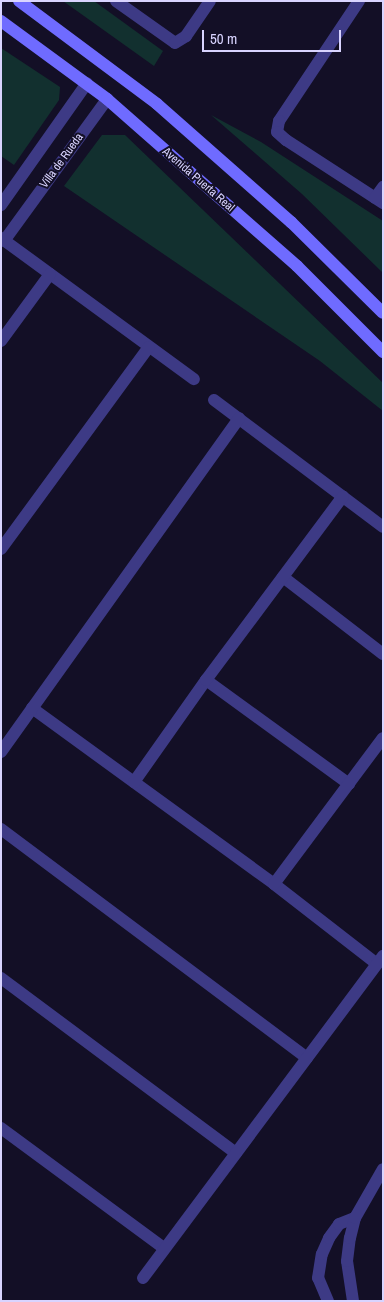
<!DOCTYPE html>
<html>
<head>
<meta charset="utf-8">
<style>
	body { margin:0 }
	#map { position:relative; width:384px; height:1302px; overflow:hidden; background:#130f26; font-family:"Archivo Narrow",sans-serif }
	div>[style] { position:absolute }
	[style*='--x'] { left:calc(var(--x)*1px); top:calc(var(--y)*1px); width:calc(var(--w)*1px); rotate:calc(var(--a)*1deg) }
	.green>* { inset:0; background:#12302f }
	.minor>* { height:12px; margin:-6px; padding:0 6px; transform-origin:6px; border-radius:6px; background:#3d3a85 }
	.secondary>* { height:12px; margin:-6px; padding:0 6px; transform-origin:6px; border-radius:6px; background:#6f6bff }
	span { translate:-50% -50%; white-space:nowrap; text-align:center; line-height:1.15; -webkit-text-stroke:4px #130f26; paint-order:stroke }
	.street-label { font-size:12px; color:#d9d4ff }
	.frame { position:absolute; inset:0; border:2px solid #d9d4ff; pointer-events:none }
	.scale { position:absolute; left:202px; top:30px; width:139px; height:22px; box-sizing:border-box; border:2px solid #d9d4ff; border-top:0; padding-left:6px; font-size:15px; line-height:18px; white-space:nowrap; color:#d9d4ff; -webkit-text-stroke:4px #130f26; paint-order:stroke }
</style>
</head>
<body>
<div id="map">
	<div class="green">
		<div style="clip-path:polygon(63px 1px,94px 1px,163px 51px,154px 66px)"></div>
		<div style="clip-path:polygon(1px 48px,60px 87px,59px 100px,14px 165px,1px 156px)"></div>
		<div style="clip-path:polygon(211px 115px,261px 142px,383px 221px,383px 273px,302px 194px)"></div>
		<div style="clip-path:polygon(102px 135px,125px 135px,383px 383px,383px 411px,320px 361px,64px 186px)"></div>
	</div>
	<div class="minor">
		<div style="--x:116;--y:1;--w:72;--a:35.4"></div>
		<div style="--x:175;--y:43;--w:13;--a:-32"></div>
		<div style="--x:186;--y:36;--w:42;--a:-55.6"></div>
		<div style="--x:359;--y:1;--w:144;--a:123.7"></div>
		<div style="--x:279;--y:121;--w:11;--a:100"></div>
		<div style="--x:277;--y:132;--w:12;--a:42"></div>
		<div style="--x:286;--y:140;--w:116;--a:33"></div>
		<div style="--x:375;--y:198;--w:14;--a:-54"></div>
		<div style="--x:1;--y:205;--w:149;--a:-54.8"></div>
		<div style="--x:1;--y:238;--w:239;--a:36.2"></div>
		<div style="--x:4;--y:241;--w:175;--a:-54"></div>
		<div style="--x:1;--y:341;--w:83;--a:-53.8"></div>
		<div style="--x:214;--y:400;--w:211;--a:36.9"></div>
		<div style="--x:1;--y:549;--w:250;--a:-53.8"></div>
		<div style="--x:283;--y:577;--w:126;--a:37.6"></div>
		<div style="--x:206;--y:680;--w:177;--a:36"></div>
		<div style="--x:32;--y:708;--w:299;--a:36"></div>
		<div style="--x:274;--y:884;--w:130;--a:37.8"></div>
		<div style="--x:1;--y:752;--w:410;--a:-54.5"></div>
		<div style="--x:134;--y:782;--w:125;--a:-54.8"></div>
		<div style="--x:206;--y:680;--w:229;--a:-53.3"></div>
		<div style="--x:1;--y:829;--w:382;--a:36.8"></div>
		<div style="--x:274;--y:884;--w:182;--a:-53.3"></div>
		<div style="--x:1;--y:978;--w:293;--a:36.7"></div>
		<div style="--x:1;--y:1128;--w:202;--a:36.4"></div>
		<div style="--x:143;--y:1278;--w:402;--a:-53.3"></div>
		<div style="--x:328;--y:1301;--w:25;--a:-113"></div>
		<div style="--x:318;--y:1278;--w:24;--a:-81"></div>
		<div style="--x:322;--y:1254;--w:17;--a:-66"></div>
		<div style="--x:329;--y:1238;--w:17;--a:-54"></div>
		<div style="--x:339;--y:1224;--w:17;--a:-21"></div>
		<div style="--x:353;--y:1301;--w:40;--a:-98.5"></div>
		<div style="--x:347;--y:1261;--w:23;--a:-83"></div>
		<div style="--x:350;--y:1238;--w:21;--a:-76"></div>
		<div style="--x:355;--y:1218;--w:56;--a:-60.3"></div>
	</div>
	<div class="secondary">
		<div style="--x:19;--y:1;--w:172;--a:36.7"></div>
		<div style="--x:157;--y:104;--w:179;--a:41.4"></div>
		<div style="--x:291;--y:222;--w:129;--a:44.7"></div>
		<div style="--x:1;--y:21;--w:132;--a:36.3"></div>
		<div style="--x:107;--y:99;--w:253;--a:41.3"></div>
		<div style="--x:297;--y:266;--w:122;--a:45"></div>
	</div>
	<div class="street-label">
		<span style="left:62px;top:161px;rotate:-54deg">Villa de Rueda</span>
		<span style="left:198px;top:180px;rotate:41deg">Avenida Puerta Real</span>
	</div>
	<div class="frame"></div>
	<div class="scale">50 m</div>
</div>
</body>
</html>
